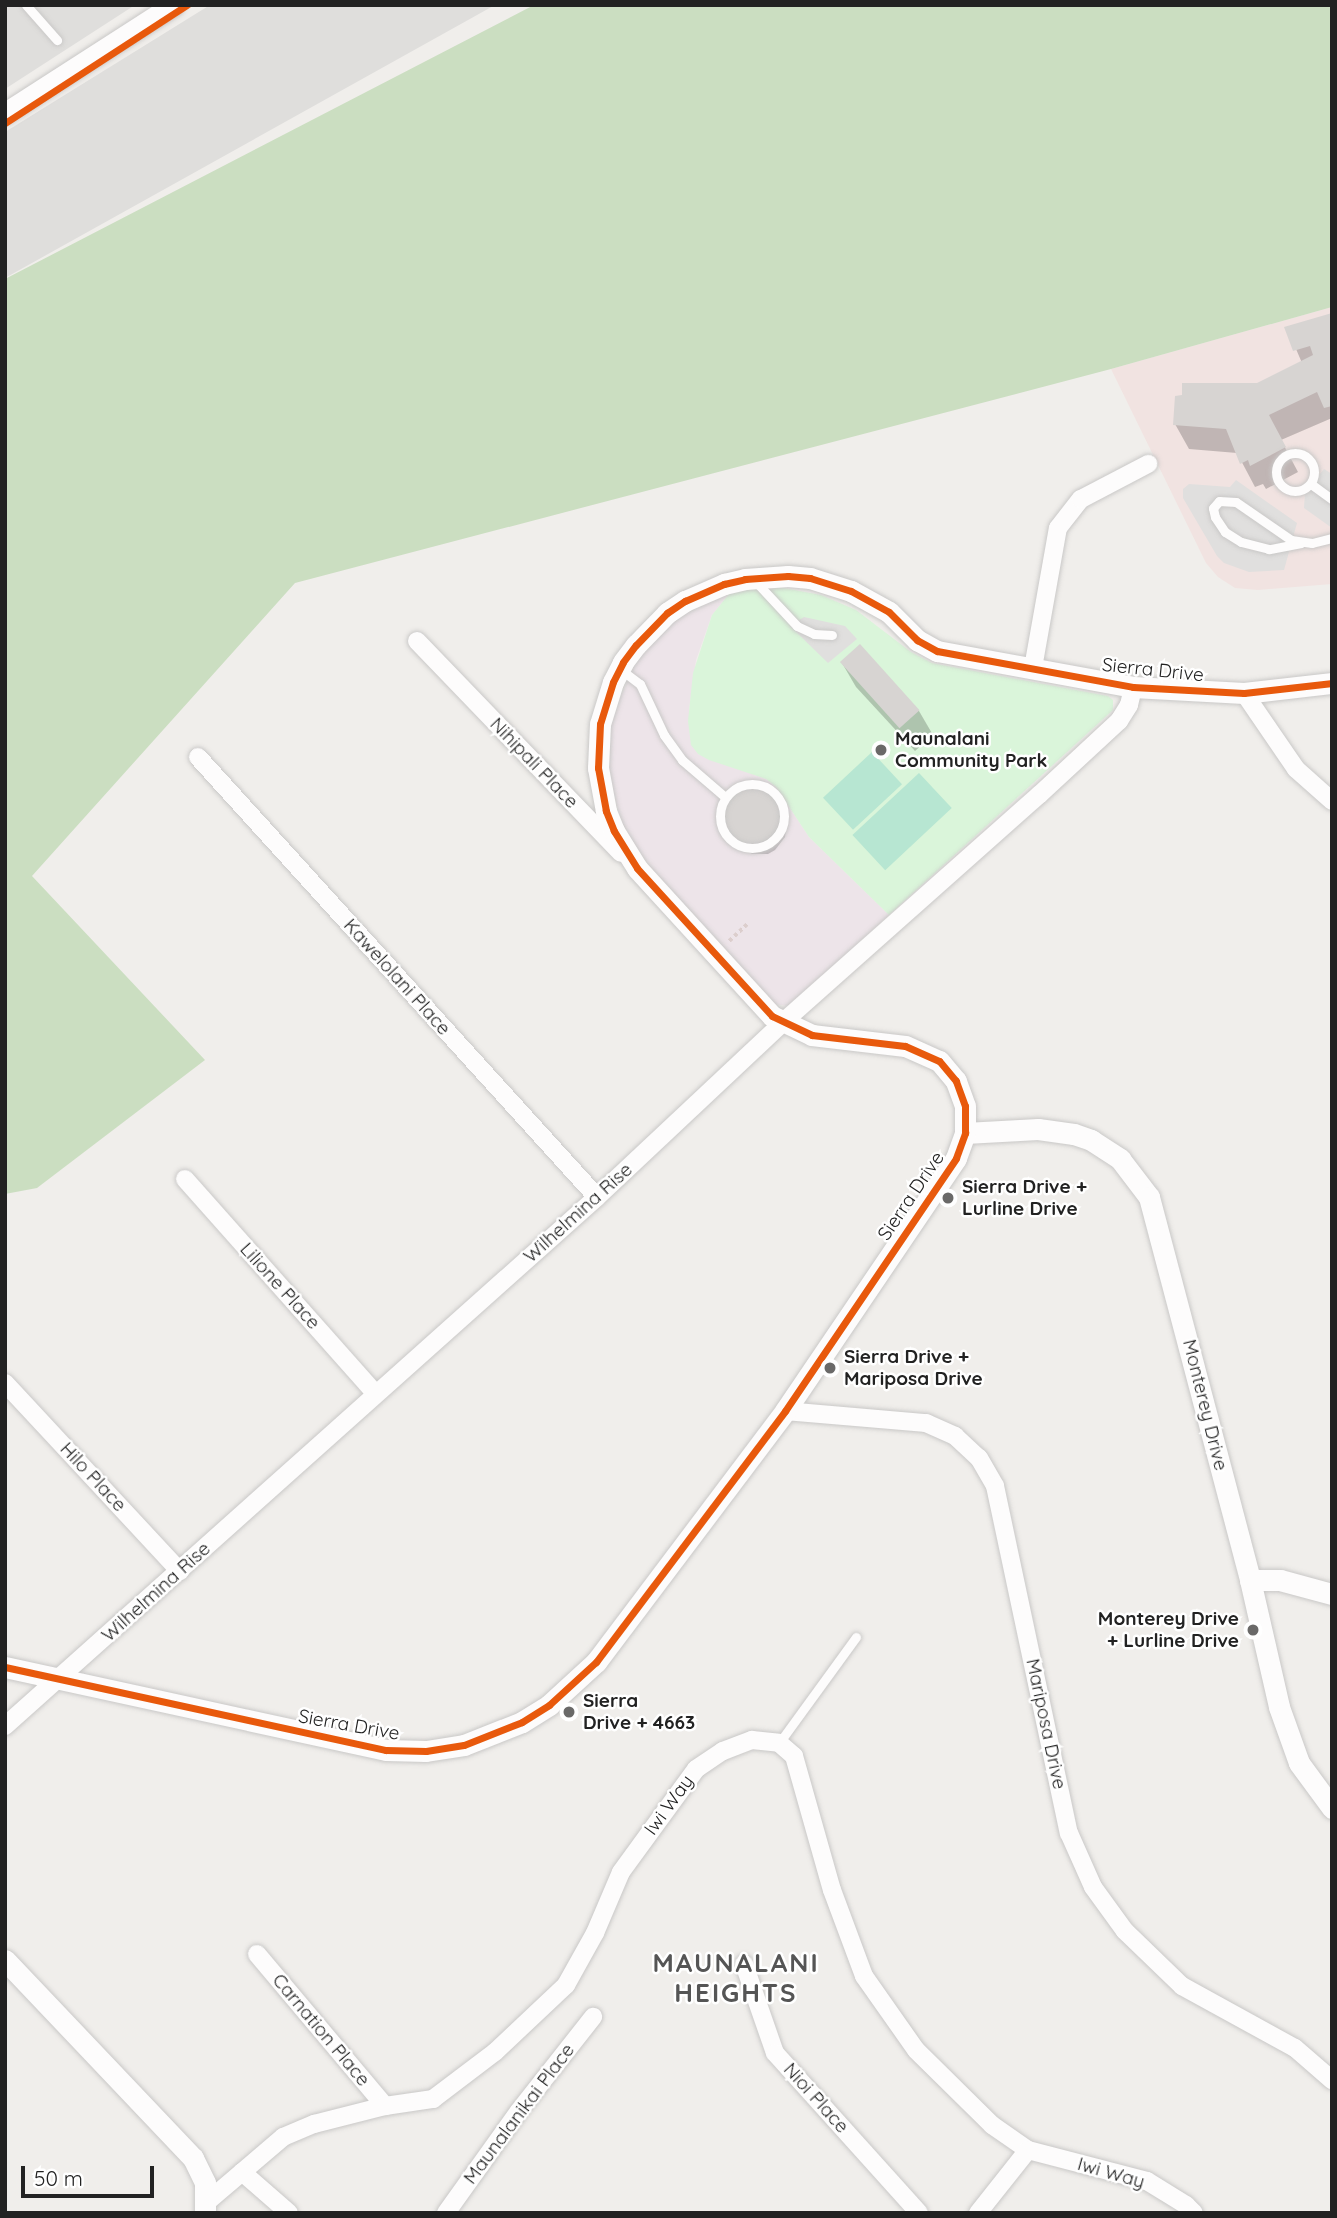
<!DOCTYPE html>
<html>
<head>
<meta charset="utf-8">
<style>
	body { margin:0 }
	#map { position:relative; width:1337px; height:2218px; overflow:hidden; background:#f0eeeb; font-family:Quicksand,sans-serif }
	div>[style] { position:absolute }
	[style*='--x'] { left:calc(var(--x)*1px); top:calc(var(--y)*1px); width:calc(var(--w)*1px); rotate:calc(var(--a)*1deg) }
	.residential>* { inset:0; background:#dfdedc }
	.commercial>* { inset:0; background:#f1e3e1 }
	.industrial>* { inset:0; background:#ede4e9 }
	.forest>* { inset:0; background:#cbdec1 }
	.park>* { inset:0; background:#daf5da }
	.pitch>* { inset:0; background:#b7e6d2; transform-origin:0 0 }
	.parking>* { inset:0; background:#e0dfde }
	.shadow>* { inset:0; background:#0003 }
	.building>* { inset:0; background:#d7d4d2; transform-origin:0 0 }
	.round { border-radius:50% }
	.path>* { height:3.5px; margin-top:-1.75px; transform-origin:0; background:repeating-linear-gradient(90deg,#dccecd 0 3.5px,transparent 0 7px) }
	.roads { filter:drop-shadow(0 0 2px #c9c8c7) drop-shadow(0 0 2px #c9c8c7) }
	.service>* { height:9px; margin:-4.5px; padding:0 4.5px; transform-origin:4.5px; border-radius:4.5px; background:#fdfcfc }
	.service>.ring { margin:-4.5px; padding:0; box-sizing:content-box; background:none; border:9px solid #fdfcfc; border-radius:50% }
	.minor>* { height:18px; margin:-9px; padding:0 9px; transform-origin:9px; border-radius:9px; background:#fdfcfc }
	.tertiary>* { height:21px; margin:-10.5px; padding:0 10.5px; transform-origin:10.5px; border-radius:10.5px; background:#fdfcfc }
	.cycleway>* { height:7px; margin:-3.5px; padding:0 3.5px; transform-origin:3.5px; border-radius:3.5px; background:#e8590c }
	.dots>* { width:19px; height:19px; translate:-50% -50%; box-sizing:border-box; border:4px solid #fff; border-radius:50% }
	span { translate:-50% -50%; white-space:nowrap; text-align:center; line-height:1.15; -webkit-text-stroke:5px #fff; paint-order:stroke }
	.street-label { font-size:19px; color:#222 }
	.poi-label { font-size:19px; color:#222; font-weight:700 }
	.left { translate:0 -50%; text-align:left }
	.right { translate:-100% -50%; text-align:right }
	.district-label { font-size:26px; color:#555; font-weight:700; letter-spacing:2px }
	.frame { position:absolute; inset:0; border:7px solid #222; pointer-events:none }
	.scale { position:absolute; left:21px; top:2166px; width:133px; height:32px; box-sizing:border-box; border:4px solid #222; border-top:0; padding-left:9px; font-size:21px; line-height:24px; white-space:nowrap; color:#222; -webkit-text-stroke:5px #fff; paint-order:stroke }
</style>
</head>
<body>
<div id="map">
	<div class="residential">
		<div style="clip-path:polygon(5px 5px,135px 5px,5px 89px)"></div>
		<div style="clip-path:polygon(210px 5px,495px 5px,5px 278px,5px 132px)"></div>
	</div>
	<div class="commercial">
		<div style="clip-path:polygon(1332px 307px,1332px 584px,1258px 590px,1235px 588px,1218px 577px,1206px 563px,1111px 369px)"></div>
	</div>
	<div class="industrial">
		<div style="clip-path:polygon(729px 594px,712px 615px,696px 660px,689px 710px,698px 754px,766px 779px,776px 787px,809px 837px,889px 915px,789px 1006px,774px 1004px,646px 863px,624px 830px,608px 774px,612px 717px,635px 664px,646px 647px,675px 620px,710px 600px)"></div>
	</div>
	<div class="forest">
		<div style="clip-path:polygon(534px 5px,1332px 5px,1332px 307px,1111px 369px,295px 583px,32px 876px,205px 1060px,37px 1188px,5px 1194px,5px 279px)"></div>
	</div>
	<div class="park">
		<div style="clip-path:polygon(784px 588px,821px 595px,856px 610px,911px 652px,932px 663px,1108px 696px,1113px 700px,1113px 710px,889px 915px,809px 837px,776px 787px,766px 779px,709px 760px,698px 754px,691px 745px,688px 721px,693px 673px,712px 615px,729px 594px,748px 589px)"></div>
	</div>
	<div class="pitch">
		<div style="left:872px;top:752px;width:44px;height:67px;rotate:47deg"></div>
		<div style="left:919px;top:773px;width:48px;height:91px;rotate:47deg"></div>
	</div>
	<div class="parking">
		<div style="clip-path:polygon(1324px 469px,1332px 474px,1332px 528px,1304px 508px,1305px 493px)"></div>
		<div style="clip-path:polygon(1236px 480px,1297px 523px,1284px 570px,1249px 572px,1224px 563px,1217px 556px,1183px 498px,1183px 489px,1189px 484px,1230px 487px)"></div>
		<div style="clip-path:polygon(804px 617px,845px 626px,857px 639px,828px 663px,790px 626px)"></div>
	</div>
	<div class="shadow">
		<div style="clip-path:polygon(1332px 314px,1332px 418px,1281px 440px,1298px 472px,1266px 489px,1263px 484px,1255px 487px,1237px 453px,1189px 449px,1175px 424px,1302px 363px,1287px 328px)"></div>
		<div style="clip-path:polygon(860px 647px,919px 711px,933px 735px,915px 751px,856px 687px,842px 663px)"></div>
		<div style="clip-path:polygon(751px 789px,767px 794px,773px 800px,786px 829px,785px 837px,775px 850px,768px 854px,752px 854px,738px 845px,725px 816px,730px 800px)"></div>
	</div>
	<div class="building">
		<div style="clip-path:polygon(1332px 313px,1332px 406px,1324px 408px,1317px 392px,1269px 415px,1286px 447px,1250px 466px,1248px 460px,1240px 464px,1226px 429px,1173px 425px,1175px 396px,1182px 395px,1182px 383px,1257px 383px,1313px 355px,1310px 346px,1293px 351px,1284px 327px)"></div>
		<div style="left:860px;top:644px;width:89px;height:27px;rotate:48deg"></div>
		<div class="round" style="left:724px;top:788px;width:56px;height:56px"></div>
	</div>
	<div class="path">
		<div style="--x:729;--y:941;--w:26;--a:-43"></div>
	</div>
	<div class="roads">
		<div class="service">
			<div style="--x:26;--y:5;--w:47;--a:48.5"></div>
			<div class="ring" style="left:1276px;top:453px;width:29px;height:29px"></div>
			<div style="--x:1311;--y:484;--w:26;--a:36"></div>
			<div style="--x:1301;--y:543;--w:33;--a:169"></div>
			<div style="--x:1269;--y:549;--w:29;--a:-166"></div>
			<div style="--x:1241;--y:542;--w:19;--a:-148"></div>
			<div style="--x:1225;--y:532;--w:18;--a:-124"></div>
			<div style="--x:1215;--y:517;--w:9;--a:-103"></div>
			<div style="--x:1213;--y:508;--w:9;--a:-49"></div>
			<div style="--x:1219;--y:501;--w:17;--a:3"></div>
			<div style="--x:1236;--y:502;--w:67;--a:34.6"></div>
			<div style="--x:1291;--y:540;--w:21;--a:8"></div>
			<div style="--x:1312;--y:543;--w:21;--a:-14"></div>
			<div style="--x:756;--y:582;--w:60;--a:47"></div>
			<div style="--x:797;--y:626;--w:19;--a:25"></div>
			<div style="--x:814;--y:634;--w:18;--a:3"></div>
			<div style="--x:620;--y:669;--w:25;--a:37"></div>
			<div style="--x:640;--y:684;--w:56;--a:64.8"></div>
			<div style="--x:664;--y:735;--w:31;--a:54"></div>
			<div style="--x:682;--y:760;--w:57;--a:40.7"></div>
			<div class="ring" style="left:720px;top:784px;width:55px;height:55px"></div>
			<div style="--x:779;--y:1743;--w:131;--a:-54"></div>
		</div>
		<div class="minor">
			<div style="--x:417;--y:641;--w:294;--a:46.1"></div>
			<div style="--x:1033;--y:668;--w:142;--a:-79.9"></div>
			<div style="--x:1058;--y:528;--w:37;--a:-52"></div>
			<div style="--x:1081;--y:499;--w:76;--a:-27.6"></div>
			<div style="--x:1244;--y:693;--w:92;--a:55.6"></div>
			<div style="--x:1296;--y:769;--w:48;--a:41.6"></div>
			<div style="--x:198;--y:757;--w:594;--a:47.8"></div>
			<div style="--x:185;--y:1179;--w:286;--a:48.4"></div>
			<div style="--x:5;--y:1383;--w:257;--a:47.1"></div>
			<div style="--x:785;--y:1411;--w:142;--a:4.9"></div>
			<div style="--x:926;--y:1423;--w:32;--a:24"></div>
			<div style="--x:955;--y:1436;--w:33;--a:43"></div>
			<div style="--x:979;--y:1458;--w:32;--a:60"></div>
			<div style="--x:995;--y:1486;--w:355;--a:78"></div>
			<div style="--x:1069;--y:1833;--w:59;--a:66"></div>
			<div style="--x:1093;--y:1887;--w:54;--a:54"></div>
			<div style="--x:1125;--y:1931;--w:79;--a:44"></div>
			<div style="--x:1182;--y:1986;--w:129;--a:28.8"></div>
			<div style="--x:1295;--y:2048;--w:49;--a:40.9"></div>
			<div style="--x:5;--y:1726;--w:794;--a:-41.78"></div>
			<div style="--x:597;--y:1197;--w:254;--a:-43.2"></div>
			<div style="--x:782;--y:1023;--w:344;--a:-41.6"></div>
			<div style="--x:1039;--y:795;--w:109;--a:-42.8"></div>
			<div style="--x:1119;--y:721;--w:19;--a:-58"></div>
			<div style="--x:1129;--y:705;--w:18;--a:-77"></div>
			<div style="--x:257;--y:1954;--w:199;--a:49.9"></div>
			<div style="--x:744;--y:1964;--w:94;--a:70.8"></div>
			<div style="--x:775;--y:2053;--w:215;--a:48"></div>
			<div style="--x:242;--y:2172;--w:62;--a:41.1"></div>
			<div style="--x:207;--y:2202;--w:100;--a:-40.5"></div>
			<div style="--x:283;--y:2137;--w:34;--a:-23"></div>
			<div style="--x:314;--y:2124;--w:73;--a:-14.2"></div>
			<div style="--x:385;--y:2106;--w:49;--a:-8.3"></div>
			<div style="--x:433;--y:2099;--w:78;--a:-37.2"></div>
			<div style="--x:495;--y:2052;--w:98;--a:-43.3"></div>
			<div style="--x:566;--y:1985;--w:60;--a:-60.9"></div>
			<div style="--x:595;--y:1933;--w:66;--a:-66.9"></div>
			<div style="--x:621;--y:1872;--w:127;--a:-53.9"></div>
			<div style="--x:696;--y:1769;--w:32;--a:-34"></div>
			<div style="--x:723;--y:1751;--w:31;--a:-21"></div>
			<div style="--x:752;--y:1740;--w:27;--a:6"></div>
			<div style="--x:779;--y:1743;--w:20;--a:41"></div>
			<div style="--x:794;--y:1756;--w:139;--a:74.2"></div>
			<div style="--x:832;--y:1890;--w:92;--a:69.6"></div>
			<div style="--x:864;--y:1976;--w:90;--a:54.9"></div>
			<div style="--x:916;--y:2050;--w:107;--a:44.6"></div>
			<div style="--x:992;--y:2125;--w:44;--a:34.8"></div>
			<div style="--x:1028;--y:2150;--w:123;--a:14.6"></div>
			<div style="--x:1147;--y:2181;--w:46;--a:31.6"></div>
			<div style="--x:1186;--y:2205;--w:11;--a:45"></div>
			<div style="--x:446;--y:2213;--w:125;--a:-54.4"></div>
			<div style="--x:519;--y:2111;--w:120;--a:-51.8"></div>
			<div style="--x:978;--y:2213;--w:80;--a:-51.6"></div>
		</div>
		<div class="tertiary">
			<div style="--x:5;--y:113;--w:200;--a:-32.7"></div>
			<div style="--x:965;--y:1133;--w:73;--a:-3.1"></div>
			<div style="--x:1038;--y:1129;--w:36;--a:8"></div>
			<div style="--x:1074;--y:1134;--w:18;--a:19"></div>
			<div style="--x:1091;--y:1140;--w:35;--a:33"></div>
			<div style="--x:1120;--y:1159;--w:48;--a:52.7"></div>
			<div style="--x:1149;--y:1197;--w:396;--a:75.2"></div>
			<div style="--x:1250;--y:1580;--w:130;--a:77.1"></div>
			<div style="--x:1279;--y:1707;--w:59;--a:70.3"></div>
			<div style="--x:1299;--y:1763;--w:56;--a:53.7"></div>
			<div style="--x:1250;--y:1580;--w:30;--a:0"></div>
			<div style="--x:1280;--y:1580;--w:54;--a:15.1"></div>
			<div style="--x:5;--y:1667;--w:390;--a:12.3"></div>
			<div style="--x:386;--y:1750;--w:40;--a:1.4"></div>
			<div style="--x:426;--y:1751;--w:38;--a:-9"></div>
			<div style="--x:464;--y:1745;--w:62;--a:-21.6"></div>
			<div style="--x:522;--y:1722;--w:32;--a:-32"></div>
			<div style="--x:549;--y:1705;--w:64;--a:-42.5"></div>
			<div style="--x:596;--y:1662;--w:314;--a:-53"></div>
			<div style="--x:785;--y:1411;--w:305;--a:-55.9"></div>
			<div style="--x:956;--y:1158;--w:27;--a:-70"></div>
			<div style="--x:965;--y:1133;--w:27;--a:-90"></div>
			<div style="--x:965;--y:1106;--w:27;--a:-110"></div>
			<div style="--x:956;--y:1081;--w:26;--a:-130"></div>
			<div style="--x:939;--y:1061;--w:37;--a:-156"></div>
			<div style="--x:905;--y:1046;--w:94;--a:-173.3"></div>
			<div style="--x:812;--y:1035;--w:44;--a:-154.6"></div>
			<div style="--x:772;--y:1016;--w:200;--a:-132.4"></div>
			<div style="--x:637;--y:868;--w:44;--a:-121.9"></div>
			<div style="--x:614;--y:831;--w:22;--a:-112"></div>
			<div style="--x:606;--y:811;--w:44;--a:-100.5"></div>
			<div style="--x:598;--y:768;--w:44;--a:-87.4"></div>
			<div style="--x:600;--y:724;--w:44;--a:-72.8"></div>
			<div style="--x:613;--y:682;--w:22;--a:-63"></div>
			<div style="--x:623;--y:662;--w:21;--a:-53"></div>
			<div style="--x:636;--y:645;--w:45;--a:-45.9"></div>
			<div style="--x:667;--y:613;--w:22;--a:-34"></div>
			<div style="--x:685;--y:601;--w:43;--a:-23.6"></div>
			<div style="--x:724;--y:584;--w:22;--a:-13"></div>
			<div style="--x:745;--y:579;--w:43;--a:-4"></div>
			<div style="--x:788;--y:576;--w:22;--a:5"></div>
			<div style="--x:810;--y:578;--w:43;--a:17.6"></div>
			<div style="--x:851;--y:591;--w:43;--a:28.9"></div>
			<div style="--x:889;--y:612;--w:40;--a:45"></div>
			<div style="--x:917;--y:640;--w:23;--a:29"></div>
			<div style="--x:937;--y:651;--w:199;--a:10.4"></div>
			<div style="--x:1133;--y:687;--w:111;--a:3.1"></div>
			<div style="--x:1244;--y:693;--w:89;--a:-6.5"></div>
			<div style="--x:5;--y:1960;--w:273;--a:46.5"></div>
			<div style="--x:193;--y:2158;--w:28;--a:64"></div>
			<div style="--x:205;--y:2183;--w:30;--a:90"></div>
		</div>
	</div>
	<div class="cycleway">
		<div style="--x:5;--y:123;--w:217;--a:-33"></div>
		<div style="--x:5;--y:1667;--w:390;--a:12.3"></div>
		<div style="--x:386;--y:1750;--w:40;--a:1.4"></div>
		<div style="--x:426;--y:1751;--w:38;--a:-9"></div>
		<div style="--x:464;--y:1745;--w:62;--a:-21.6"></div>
		<div style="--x:522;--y:1722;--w:32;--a:-32"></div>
		<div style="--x:549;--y:1705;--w:64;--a:-42.5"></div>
		<div style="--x:596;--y:1662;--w:314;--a:-53"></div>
		<div style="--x:785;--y:1411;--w:305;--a:-55.9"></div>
		<div style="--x:956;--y:1158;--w:27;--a:-70"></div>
		<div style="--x:965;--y:1133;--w:27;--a:-90"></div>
		<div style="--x:965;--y:1106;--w:27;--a:-110"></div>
		<div style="--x:956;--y:1081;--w:26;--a:-130"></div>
		<div style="--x:939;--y:1061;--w:37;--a:-156"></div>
		<div style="--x:905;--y:1046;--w:94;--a:-173.3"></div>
		<div style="--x:812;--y:1035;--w:44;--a:-154.6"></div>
		<div style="--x:772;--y:1016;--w:200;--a:-132.4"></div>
		<div style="--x:637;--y:868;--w:44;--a:-121.9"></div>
		<div style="--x:614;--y:831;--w:22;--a:-112"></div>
		<div style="--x:606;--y:811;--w:44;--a:-100.5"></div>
		<div style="--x:598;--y:768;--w:44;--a:-87.4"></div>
		<div style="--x:600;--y:724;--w:44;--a:-72.8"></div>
		<div style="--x:613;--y:682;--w:22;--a:-63"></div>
		<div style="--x:623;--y:662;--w:21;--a:-53"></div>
		<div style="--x:636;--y:645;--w:45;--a:-45.9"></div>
		<div style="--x:667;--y:613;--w:22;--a:-34"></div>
		<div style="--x:685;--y:601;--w:43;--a:-23.6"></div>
		<div style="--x:724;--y:584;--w:22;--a:-13"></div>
		<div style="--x:745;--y:579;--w:43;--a:-4"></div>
		<div style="--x:788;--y:576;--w:22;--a:5"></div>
		<div style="--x:810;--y:578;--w:43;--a:17.6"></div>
		<div style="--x:851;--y:591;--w:43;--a:28.9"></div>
		<div style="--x:889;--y:612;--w:40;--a:45"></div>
		<div style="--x:917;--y:640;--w:23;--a:29"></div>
		<div style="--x:937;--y:651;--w:199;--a:10.4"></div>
		<div style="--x:1133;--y:687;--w:111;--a:3.1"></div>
		<div style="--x:1244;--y:693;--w:89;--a:-6.5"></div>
	</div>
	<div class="dots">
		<div style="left:881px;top:750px;background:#6a6968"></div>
		<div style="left:948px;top:1198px;background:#6a6968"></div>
		<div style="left:830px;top:1368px;background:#6a6968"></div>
		<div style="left:1253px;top:1630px;background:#6a6968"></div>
		<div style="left:569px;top:1712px;background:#6a6968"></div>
	</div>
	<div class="street-label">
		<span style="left:1153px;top:670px;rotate:6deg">Sierra Drive</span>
		<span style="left:534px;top:763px;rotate:46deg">Nihipali Place</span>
		<span style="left:397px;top:977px;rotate:48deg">Kawelolani Place</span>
		<span style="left:911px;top:1196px;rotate:-56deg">Sierra Drive</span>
		<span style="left:578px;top:1213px;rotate:-42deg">Wilhelmina Rise</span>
		<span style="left:280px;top:1286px;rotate:48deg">Lilione Place</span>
		<span style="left:1205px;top:1405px;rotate:76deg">Monterey Drive</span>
		<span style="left:93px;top:1477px;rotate:47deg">Hilo Place</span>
		<span style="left:156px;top:1592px;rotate:-42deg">Wilhelmina Rise</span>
		<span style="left:1046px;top:1724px;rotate:78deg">Mariposa Drive</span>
		<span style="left:349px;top:1725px;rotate:10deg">Sierra Drive</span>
		<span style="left:669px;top:1805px;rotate:-54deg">Iwi Way</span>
		<span style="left:321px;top:2030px;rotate:50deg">Carnation Place</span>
		<span style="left:816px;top:2098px;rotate:48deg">Nioi Place</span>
		<span style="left:519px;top:2114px;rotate:-53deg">Maunalanikai Place</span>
		<span style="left:1111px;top:2173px;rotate:16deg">Iwi Way</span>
	</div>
	<div class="poi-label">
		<span class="left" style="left:895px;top:750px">Maunalani<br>Community Park</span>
		<span class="left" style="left:962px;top:1198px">Sierra Drive +<br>Lurline Drive</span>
		<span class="left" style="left:844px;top:1368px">Sierra Drive +<br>Mariposa Drive</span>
		<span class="right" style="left:1239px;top:1630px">Monterey Drive<br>+ Lurline Drive</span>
		<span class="left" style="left:583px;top:1712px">Sierra<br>Drive + 4663</span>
	</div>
	<div class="district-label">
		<span style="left:736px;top:1978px">MAUNALANI<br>HEIGHTS</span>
	</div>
	<div class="frame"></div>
	<div class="scale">50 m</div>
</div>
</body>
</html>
